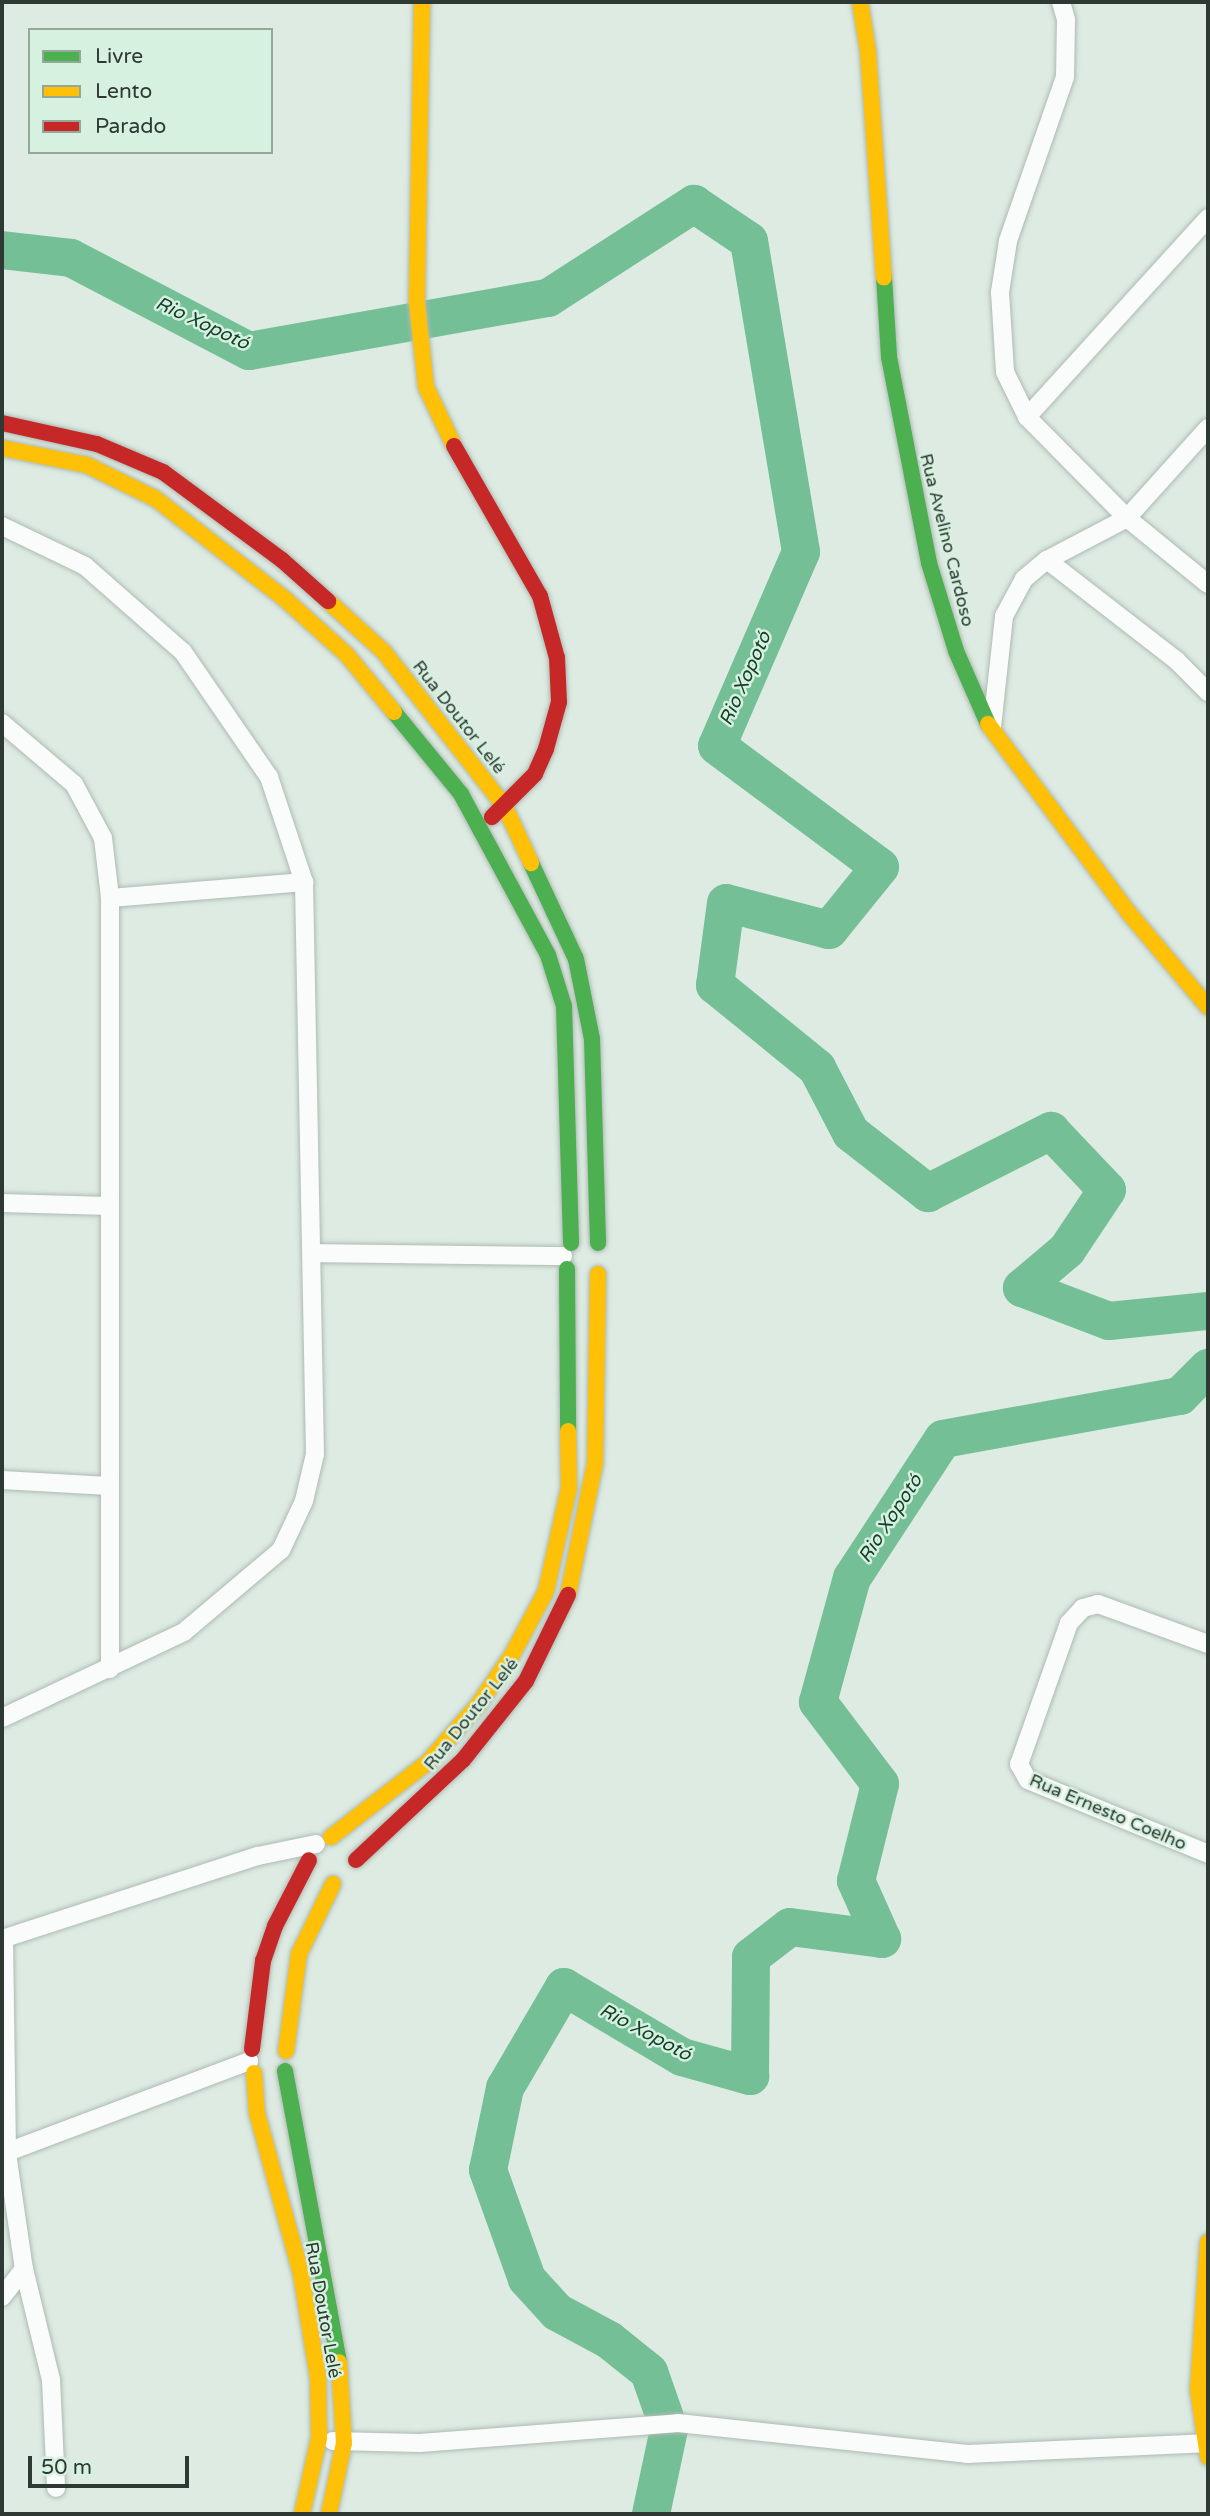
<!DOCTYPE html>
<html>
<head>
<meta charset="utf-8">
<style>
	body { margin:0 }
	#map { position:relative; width:1210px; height:2516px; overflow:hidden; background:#ddebe2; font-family:"Varela Round",sans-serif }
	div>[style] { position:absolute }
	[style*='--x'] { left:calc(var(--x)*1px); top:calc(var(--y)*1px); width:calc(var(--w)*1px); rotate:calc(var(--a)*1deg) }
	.river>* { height:38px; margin:-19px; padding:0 19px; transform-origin:19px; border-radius:19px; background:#74bf96 }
	.roads { filter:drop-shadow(0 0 2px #aebab2) drop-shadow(0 0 2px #aebab2) }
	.street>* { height:18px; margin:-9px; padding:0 9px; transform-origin:9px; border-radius:9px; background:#fafcfb }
	.fast>* { height:16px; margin:-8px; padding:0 8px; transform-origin:8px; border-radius:8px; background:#4caf50 }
	.slow>* { height:16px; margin:-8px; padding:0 8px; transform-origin:8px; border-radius:8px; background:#ffc107 }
	.jam>* { height:16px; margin:-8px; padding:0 8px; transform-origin:8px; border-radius:8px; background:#c62828 }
	span { translate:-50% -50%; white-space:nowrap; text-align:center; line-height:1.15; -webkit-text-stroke:5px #d7f1e0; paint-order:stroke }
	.street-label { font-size:18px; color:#2f3933 }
	.water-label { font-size:19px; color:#154029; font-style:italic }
	.frame { position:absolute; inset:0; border:4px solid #2f3933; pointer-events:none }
	.legend { position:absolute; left:28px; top:28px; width:245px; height:126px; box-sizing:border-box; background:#d7f1e0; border:2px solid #94a79b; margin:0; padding:9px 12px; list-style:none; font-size:21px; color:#2f3933 }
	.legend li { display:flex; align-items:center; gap:14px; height:35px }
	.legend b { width:35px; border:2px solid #94a79b }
	.scale { position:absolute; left:28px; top:2456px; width:161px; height:32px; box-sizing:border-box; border:4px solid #2f3933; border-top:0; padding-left:9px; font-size:21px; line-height:24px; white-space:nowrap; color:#2f3933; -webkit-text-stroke:5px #d7f1e0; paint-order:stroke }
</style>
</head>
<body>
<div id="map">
	<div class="river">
		<div style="--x:2;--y:250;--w:69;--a:6.6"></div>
		<div style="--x:71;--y:258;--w:201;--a:27.6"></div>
		<div style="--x:249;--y:351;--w:304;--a:-10.1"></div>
		<div style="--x:548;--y:298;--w:174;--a:-32.8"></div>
		<div style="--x:694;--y:204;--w:66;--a:33.9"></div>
		<div style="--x:749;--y:241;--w:315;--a:80.5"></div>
		<div style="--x:801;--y:552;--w:211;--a:113.4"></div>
		<div style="--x:717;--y:746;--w:203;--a:36.6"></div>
		<div style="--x:880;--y:867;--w:81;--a:129"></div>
		<div style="--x:829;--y:930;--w:106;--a:-165.3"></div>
		<div style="--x:726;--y:903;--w:83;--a:97.6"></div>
		<div style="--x:715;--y:985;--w:132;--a:39.1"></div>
		<div style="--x:817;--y:1068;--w:73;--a:62.4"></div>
		<div style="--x:851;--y:1133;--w:98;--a:37.9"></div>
		<div style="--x:928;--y:1193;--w:138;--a:-26.8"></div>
		<div style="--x:1051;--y:1131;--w:81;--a:46.5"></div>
		<div style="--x:1107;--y:1190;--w:72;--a:123.7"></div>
		<div style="--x:1067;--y:1250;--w:59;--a:139.8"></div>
		<div style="--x:1022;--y:1288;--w:93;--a:20.8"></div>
		<div style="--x:1109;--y:1321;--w:100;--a:-5.8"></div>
		<div style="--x:651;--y:2514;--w:87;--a:-78"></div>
		<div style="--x:669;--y:2429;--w:60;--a:-109.3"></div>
		<div style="--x:649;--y:2372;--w:51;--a:-141.3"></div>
		<div style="--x:609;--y:2340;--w:59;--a:-151.7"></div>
		<div style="--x:557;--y:2312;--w:45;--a:-132.3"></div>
		<div style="--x:527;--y:2279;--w:116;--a:-109.7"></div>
		<div style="--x:488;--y:2170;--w:84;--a:-78.3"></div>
		<div style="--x:505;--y:2088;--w:117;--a:-59.7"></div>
		<div style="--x:564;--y:1987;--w:137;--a:30.7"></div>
		<div style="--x:682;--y:2057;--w:71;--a:15.6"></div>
		<div style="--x:750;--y:2076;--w:119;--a:-89.5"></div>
		<div style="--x:751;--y:1957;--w:49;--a:-37.6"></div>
		<div style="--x:790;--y:1927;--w:93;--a:7.4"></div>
		<div style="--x:882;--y:1939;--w:64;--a:-114.1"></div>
		<div style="--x:856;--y:1881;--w:100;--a:-76.1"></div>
		<div style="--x:880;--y:1784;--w:103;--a:-127.1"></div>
		<div style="--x:818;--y:1702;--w:129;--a:-74.7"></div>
		<div style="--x:852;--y:1578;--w:166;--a:-56.8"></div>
		<div style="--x:943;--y:1439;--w:241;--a:-10.3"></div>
		<div style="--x:1180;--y:1396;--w:40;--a:-45"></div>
	</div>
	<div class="roads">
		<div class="street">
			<div style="--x:1061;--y:2;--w:19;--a:74"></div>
			<div style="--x:1066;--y:20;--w:57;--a:91"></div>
			<div style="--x:1065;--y:77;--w:174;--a:109.2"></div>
			<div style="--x:1008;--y:241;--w:52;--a:98.9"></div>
			<div style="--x:1000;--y:292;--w:80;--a:86.4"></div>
			<div style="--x:1005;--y:372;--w:50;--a:63.9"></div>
			<div style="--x:1027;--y:417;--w:142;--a:45.3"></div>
			<div style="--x:1127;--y:518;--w:104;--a:39.2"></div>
			<div style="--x:1027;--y:417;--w:269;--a:-47.7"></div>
			<div style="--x:2;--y:526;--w:92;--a:25.7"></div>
			<div style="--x:85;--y:566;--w:130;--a:41.3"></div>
			<div style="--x:183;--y:652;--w:152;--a:55.5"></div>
			<div style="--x:269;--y:777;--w:111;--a:71.6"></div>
			<div style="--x:304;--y:882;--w:572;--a:88.9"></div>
			<div style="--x:315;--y:1454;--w:48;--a:103.2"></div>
			<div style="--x:304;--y:1501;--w:54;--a:115.1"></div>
			<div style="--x:281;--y:1550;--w:127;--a:139.8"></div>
			<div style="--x:184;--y:1632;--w:201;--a:154.7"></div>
			<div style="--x:1047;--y:560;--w:165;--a:37.8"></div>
			<div style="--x:1177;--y:661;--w:44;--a:45"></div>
			<div style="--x:2;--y:723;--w:94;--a:40.3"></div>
			<div style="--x:74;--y:784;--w:61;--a:61.8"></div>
			<div style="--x:103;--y:838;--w:60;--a:83.3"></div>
			<div style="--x:110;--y:898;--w:771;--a:90"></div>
			<div style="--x:992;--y:727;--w:112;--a:-83.8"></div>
			<div style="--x:1004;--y:616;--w:42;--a:-61.6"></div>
			<div style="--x:1024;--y:579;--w:30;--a:-40"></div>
			<div style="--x:1047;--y:560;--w:90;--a:-27.7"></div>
			<div style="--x:1127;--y:518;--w:121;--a:-48"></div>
			<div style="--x:110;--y:898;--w:195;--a:-4.7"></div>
			<div style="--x:2;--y:1203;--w:107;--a:1.6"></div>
			<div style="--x:313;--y:1253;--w:250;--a:0.7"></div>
			<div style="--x:2;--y:1480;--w:107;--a:3.2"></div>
			<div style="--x:1208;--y:1644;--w:117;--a:-160"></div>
			<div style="--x:1098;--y:1604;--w:16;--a:165"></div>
			<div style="--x:1083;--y:1608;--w:21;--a:133"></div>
			<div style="--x:1069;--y:1623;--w:150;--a:109.5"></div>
			<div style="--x:1019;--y:1764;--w:18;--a:61"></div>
			<div style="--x:1028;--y:1780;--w:195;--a:22.3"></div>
			<div style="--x:4;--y:1938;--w:215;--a:89.2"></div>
			<div style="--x:7;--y:2153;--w:117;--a:81.7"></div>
			<div style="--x:24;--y:2269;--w:114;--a:76.3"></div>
			<div style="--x:51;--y:2380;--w:108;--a:87.3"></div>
			<div style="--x:2;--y:1939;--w:269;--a:-18"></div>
			<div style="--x:258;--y:1856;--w:59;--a:-11.7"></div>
			<div style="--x:2;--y:2154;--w:264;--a:-20.6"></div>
			<div style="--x:2;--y:2297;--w:36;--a:-52"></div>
			<div style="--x:333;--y:2441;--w:87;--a:1.3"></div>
			<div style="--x:420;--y:2443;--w:259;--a:-4.4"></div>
			<div style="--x:678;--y:2423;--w:291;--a:6.1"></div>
			<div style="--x:967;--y:2454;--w:238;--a:-2.6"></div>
		</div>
		<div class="fast">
			<div style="--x:884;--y:277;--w:80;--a:86.4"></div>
			<div style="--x:889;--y:357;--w:210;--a:79"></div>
			<div style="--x:929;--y:563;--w:92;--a:72.9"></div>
			<div style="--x:956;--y:651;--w:80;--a:66.3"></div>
			<div style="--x:394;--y:712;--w:106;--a:50.7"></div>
			<div style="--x:461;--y:794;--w:183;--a:61.6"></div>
			<div style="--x:548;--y:955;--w:53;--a:72.6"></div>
			<div style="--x:564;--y:1006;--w:237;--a:88.3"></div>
			<div style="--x:531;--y:863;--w:106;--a:64.9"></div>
			<div style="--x:576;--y:959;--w:82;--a:78.7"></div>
			<div style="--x:592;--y:1039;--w:204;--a:88.3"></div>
			<div style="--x:567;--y:1269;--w:162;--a:89.6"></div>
			<div style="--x:285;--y:2071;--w:296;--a:79.5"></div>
		</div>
		<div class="slow">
			<div style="--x:422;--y:2;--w:301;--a:91"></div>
			<div style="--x:417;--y:303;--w:84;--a:83.9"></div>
			<div style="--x:426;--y:387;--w:65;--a:64.6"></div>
			<div style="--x:860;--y:2;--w:50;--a:80.7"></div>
			<div style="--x:868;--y:51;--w:227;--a:86"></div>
			<div style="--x:2;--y:448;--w:87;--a:11.3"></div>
			<div style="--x:87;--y:465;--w:77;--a:26.2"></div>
			<div style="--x:156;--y:499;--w:165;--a:37.8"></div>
			<div style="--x:286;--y:600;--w:82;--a:42"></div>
			<div style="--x:347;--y:655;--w:74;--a:50.5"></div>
			<div style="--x:328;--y:601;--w:76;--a:42.3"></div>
			<div style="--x:384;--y:652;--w:197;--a:52"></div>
			<div style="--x:505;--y:807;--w:62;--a:65.1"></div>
			<div style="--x:988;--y:724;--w:234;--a:53.3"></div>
			<div style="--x:1128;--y:912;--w:124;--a:49.9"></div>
			<div style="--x:568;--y:1595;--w:134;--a:-78.4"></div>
			<div style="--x:595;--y:1464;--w:190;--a:-89.1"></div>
			<div style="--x:331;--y:1837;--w:123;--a:-37.7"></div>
			<div style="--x:428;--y:1762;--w:76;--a:-48.7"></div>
			<div style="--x:478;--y:1705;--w:60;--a:-55.8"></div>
			<div style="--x:512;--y:1655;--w:72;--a:-62"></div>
			<div style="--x:546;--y:1591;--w:106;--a:-77.4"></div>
			<div style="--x:569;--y:1488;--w:57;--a:-91"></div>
			<div style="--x:286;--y:2051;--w:98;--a:-82.4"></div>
			<div style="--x:299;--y:1954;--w:78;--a:-64.1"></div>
			<div style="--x:254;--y:2073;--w:40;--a:85.7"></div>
			<div style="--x:257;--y:2113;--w:167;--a:74.7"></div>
			<div style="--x:301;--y:2274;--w:105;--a:80.7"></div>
			<div style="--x:318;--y:2378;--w:60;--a:89"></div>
			<div style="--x:319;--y:2438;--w:78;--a:102.6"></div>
			<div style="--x:1208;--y:2242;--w:148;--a:93.9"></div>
			<div style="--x:1198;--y:2390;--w:68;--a:81.5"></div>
			<div style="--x:329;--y:2514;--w:73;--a:-78.1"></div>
			<div style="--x:344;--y:2443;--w:81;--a:-93.5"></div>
		</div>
		<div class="jam">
			<div style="--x:2;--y:423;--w:97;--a:12.5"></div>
			<div style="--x:97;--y:444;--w:72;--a:23"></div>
			<div style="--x:163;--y:472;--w:148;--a:36.5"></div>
			<div style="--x:282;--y:560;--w:62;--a:41.7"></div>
			<div style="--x:454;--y:446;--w:173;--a:60.2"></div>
			<div style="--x:540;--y:596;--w:64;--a:74.7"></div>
			<div style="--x:557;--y:658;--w:44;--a:87.4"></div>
			<div style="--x:559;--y:702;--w:49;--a:105.5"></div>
			<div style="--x:546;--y:749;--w:27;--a:114"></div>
			<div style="--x:535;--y:774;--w:61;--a:135"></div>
			<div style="--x:356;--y:1860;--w:146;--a:-43.1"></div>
			<div style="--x:463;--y:1760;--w:101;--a:-51.4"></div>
			<div style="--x:526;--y:1681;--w:96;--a:-64"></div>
			<div style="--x:252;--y:2049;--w:89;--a:-82.9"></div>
			<div style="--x:263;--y:1961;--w:37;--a:-71"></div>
			<div style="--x:275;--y:1926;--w:74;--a:-62.7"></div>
		</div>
	</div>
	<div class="street-label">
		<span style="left:947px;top:540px;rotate:76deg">Rua Avelino Cardoso</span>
		<span style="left:459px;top:717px;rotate:52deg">Rua Doutor Lelé</span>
		<span style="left:471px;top:1714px;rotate:-51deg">Rua Doutor Lelé</span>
		<span style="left:1108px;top:1812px;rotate:23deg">Rua Ernesto Coelho</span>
		<span style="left:323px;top:2310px;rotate:80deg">Rua Doutor Lelé</span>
	</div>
	<div class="water-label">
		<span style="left:202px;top:324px;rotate:25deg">Rio Xopotó</span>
		<span style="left:746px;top:679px;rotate:-66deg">Rio Xopotó</span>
		<span style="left:891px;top:1519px;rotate:-57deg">Rio Xopotó</span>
		<span style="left:645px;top:2033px;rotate:28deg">Rio Xopotó</span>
	</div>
	<div class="frame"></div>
	<ul class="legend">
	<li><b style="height:9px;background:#4caf50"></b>Livre</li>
	<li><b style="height:9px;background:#ffc107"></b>Lento</li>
	<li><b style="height:9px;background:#c62828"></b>Parado</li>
	</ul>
	<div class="scale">50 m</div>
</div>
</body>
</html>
